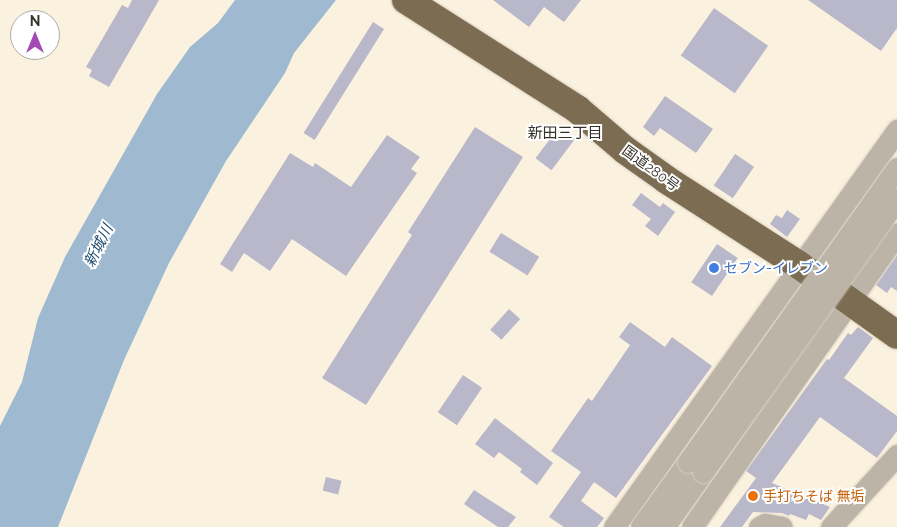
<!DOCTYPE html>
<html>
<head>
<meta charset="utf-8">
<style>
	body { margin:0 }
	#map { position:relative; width:897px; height:527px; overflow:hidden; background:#fbf1df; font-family:Raleway,"Noto Sans JP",sans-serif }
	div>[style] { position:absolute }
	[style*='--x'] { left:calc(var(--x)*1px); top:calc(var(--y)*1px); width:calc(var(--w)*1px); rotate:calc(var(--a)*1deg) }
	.water>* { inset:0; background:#9eb9d0 }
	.building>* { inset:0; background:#b9b8ca; transform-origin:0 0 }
	.roads { filter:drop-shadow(0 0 1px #d7cebe) drop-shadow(0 0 1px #d7cebe) }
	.minor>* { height:21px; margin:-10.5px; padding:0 10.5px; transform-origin:10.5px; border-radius:10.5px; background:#bcb4a7 }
	.highway>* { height:28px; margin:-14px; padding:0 14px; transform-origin:14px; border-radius:14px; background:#7c6d52 }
	.bridges { filter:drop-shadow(0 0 1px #d7cebe) drop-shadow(0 0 1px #d7cebe) }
	.minor-bridge>* { height:21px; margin:-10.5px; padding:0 10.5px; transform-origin:10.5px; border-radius:10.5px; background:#bcb4a7 }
	.dots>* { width:14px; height:14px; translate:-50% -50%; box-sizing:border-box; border:2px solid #fff; border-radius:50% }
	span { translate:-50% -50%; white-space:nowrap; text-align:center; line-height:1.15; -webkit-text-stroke:4px #fff; paint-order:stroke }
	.street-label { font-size:14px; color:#34312a }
	.shop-label { font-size:14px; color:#366cbe }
	.left { translate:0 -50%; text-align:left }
	.food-label { font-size:14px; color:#c56008 }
	.neighbourhood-label { font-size:15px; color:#34312a }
	.water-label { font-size:15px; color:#1f4c6d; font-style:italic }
	.north { position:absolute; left:10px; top:10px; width:50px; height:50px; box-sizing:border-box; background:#fff; border:1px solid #aeadaa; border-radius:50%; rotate:0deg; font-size:14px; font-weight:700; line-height:20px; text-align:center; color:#34312a }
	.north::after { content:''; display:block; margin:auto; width:18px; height:22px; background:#a549b4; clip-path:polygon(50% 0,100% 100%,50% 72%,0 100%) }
</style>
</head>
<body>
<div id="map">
	<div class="water">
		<div style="clip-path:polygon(235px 0,336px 0,294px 53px,285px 73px,226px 161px,169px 263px,124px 360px,58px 527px,0 527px,0 426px,22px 382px,38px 318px,65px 257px,157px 94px,190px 47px,218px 23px)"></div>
	</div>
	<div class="building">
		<div style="clip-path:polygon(132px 0,159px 0,109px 87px,89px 76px,92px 70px,86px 67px,122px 5px,128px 8px)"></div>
		<div style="clip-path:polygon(493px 0,581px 0,564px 22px,544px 7px,529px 27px)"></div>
		<div style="clip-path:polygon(808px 0,897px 0,897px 28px,881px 51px)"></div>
		<div style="left:714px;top:8px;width:66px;height:58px;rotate:35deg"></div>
		<div style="left:373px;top:22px;width:13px;height:131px;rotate:32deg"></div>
		<div style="clip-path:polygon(665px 96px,713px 129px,696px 153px,660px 128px,654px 136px,643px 127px)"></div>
		<div style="clip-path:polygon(475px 127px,523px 157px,366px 405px,322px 378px,412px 235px,408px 232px)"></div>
		<div style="left:559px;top:127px;width:20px;height:39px;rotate:37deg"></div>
		<div style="clip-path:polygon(387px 135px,420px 157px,411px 169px,417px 173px,346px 276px,292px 239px,270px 271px,244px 253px,232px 272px,220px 264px,290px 153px,313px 167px,315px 163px,351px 187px)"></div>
		<div style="left:735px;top:154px;width:23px;height:38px;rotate:34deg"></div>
		<div style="clip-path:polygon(641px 193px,660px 207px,663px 203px,675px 212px,658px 236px,645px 226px,651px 219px,632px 205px)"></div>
		<div style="clip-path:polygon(787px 210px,800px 219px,787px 237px,770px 224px,776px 215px,782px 218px)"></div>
		<div style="left:501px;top:233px;width:45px;height:22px;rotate:32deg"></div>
		<div style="left:717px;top:244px;width:25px;height:46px;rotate:34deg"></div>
		<div style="clip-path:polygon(897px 255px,897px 291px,891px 287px,887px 293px,876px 285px)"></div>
		<div style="left:509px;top:309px;width:15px;height:28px;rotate:42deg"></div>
		<div style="clip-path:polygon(630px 322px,665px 347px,672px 337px,712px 366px,616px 498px,594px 482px,581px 501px,604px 518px,597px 527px,564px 527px,549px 517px,581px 472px,551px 451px,588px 398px,592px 401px,630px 345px,619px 337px)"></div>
		<div style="clip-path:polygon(858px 327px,873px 338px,844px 378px,897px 416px,897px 431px,877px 458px,820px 417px,772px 483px,830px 507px,821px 520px,809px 514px,806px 520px,790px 514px,789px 516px,782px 513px,753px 512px,742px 527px,720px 527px,756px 478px,746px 471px,827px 359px,829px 360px,848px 333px,851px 335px)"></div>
		<div style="left:463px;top:375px;width:23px;height:45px;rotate:34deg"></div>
		<div style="clip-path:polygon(495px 418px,553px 463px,537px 485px,520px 472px,522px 469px,499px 452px,494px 458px,475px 444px)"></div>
		<div style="left:326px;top:477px;width:16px;height:14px;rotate:14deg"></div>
		<div style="clip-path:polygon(474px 490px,516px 517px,508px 527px,498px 527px,464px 504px)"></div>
	</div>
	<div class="roads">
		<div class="minor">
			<div style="--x:614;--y:527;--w:488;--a:-54.5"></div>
			<div style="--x:641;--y:527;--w:80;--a:-54.1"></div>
			<div style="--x:664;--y:527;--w:67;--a:-54.7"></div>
			<div style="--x:692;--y:527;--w:358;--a:-55.1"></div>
			<div style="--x:759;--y:527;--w:7;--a:-27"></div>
			<div style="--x:765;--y:524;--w:17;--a:10"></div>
			<div style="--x:831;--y:527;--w:98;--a:-47.5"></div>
		</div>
		<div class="highway">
			<div style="--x:406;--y:0;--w:203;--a:32.5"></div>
			<div style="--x:577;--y:109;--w:63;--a:40.5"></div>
			<div style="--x:625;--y:150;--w:52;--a:35.5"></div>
			<div style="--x:667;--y:180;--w:157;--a:32.8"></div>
			<div style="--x:799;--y:265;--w:120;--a:35.5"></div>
		</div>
	</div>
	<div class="bridges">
		<div class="minor-bridge">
			<div style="--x:688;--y:462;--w:361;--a:-54.6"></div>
			<div style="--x:703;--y:472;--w:335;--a:-54.6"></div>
		</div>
	</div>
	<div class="dots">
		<div style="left:714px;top:268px;background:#3f7fe0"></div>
		<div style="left:753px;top:496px;background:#e8710a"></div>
	</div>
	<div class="street-label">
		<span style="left:651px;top:168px;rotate:36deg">国道280号</span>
	</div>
	<div class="shop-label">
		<span class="left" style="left:724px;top:268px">セブン-イレブン</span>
	</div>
	<div class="food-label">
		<span class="left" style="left:763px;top:496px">手打ちそば 無垢</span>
	</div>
	<div class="neighbourhood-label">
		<span style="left:565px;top:134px">新田三丁目</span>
	</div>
	<div class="water-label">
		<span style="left:99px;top:246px;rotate:-63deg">新城川</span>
	</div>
	<div class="north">N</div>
</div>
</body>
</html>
